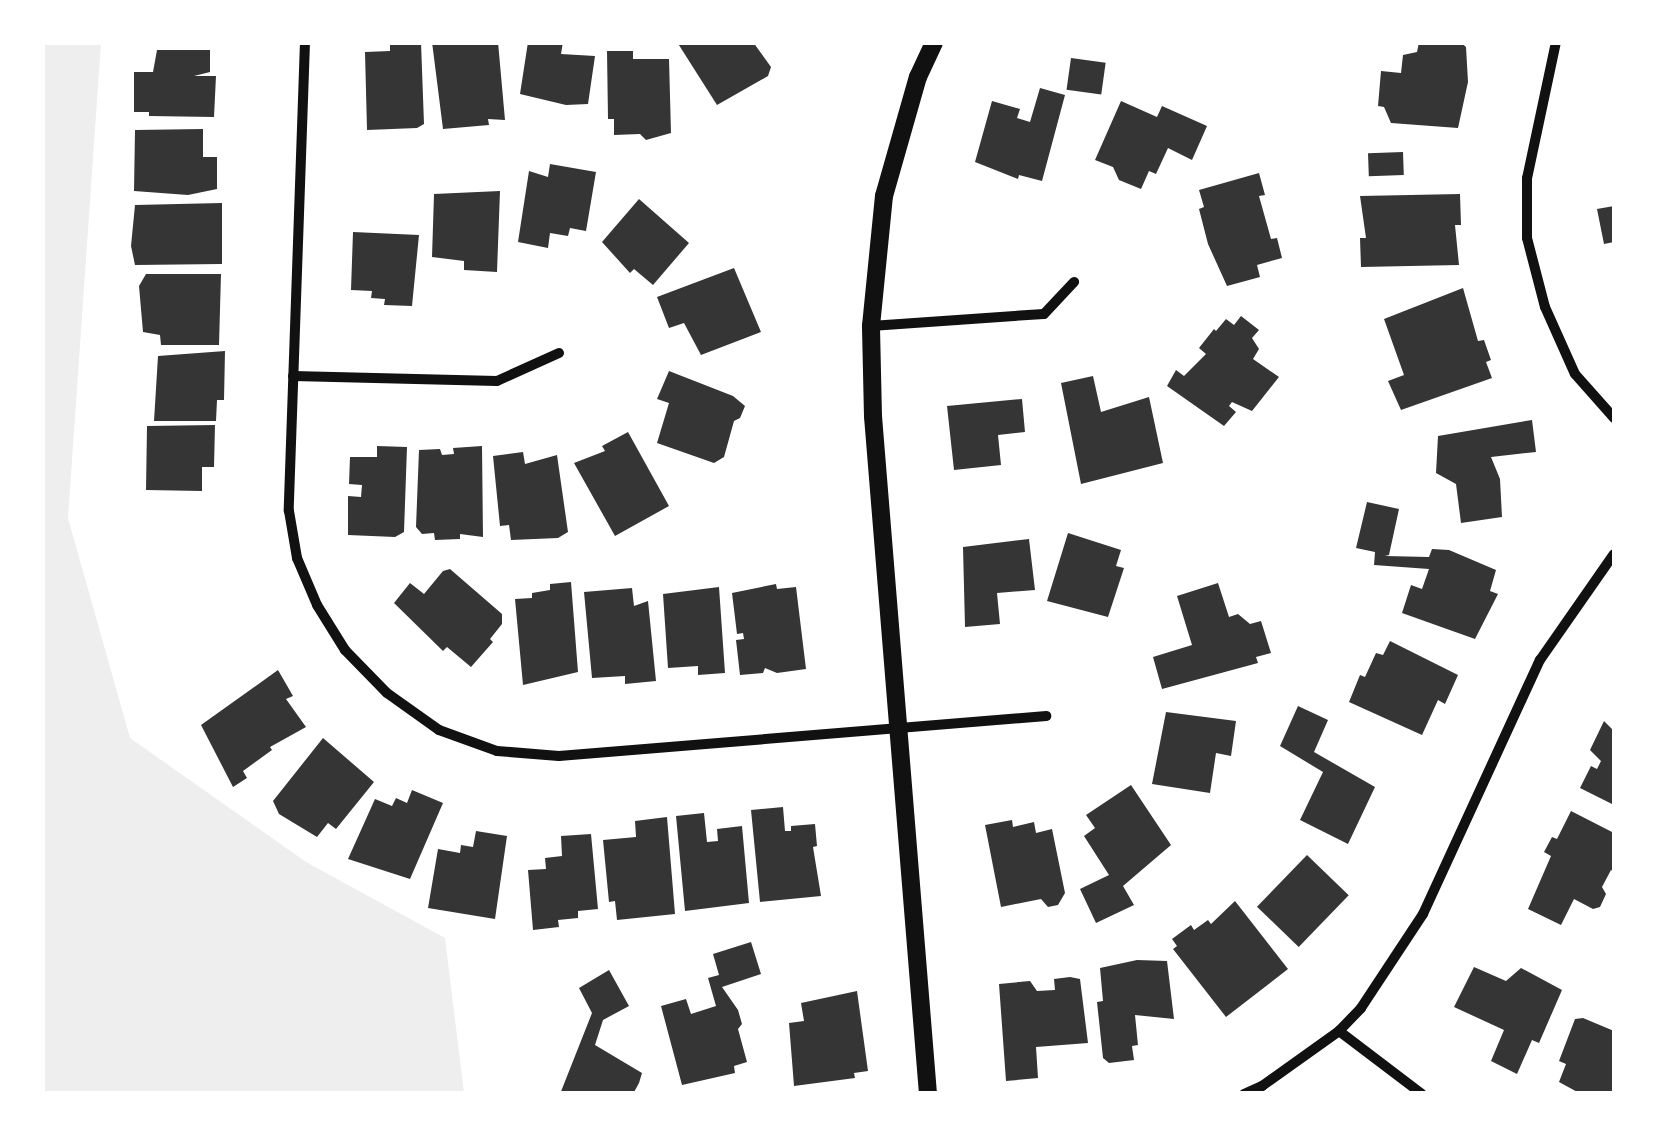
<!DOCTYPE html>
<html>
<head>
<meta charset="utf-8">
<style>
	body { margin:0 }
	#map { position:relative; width:1657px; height:1136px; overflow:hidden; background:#fff; font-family:Rubik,sans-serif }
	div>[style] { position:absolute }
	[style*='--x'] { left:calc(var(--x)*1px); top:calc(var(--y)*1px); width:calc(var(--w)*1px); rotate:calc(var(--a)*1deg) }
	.green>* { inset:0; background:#eee }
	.building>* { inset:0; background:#353535; transform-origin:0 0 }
	.minor>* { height:10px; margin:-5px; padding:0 5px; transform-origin:5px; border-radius:5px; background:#111 }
	.tertiary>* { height:18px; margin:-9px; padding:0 9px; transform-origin:9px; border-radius:9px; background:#111 }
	span { translate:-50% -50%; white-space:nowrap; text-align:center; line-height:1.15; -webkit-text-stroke:10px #fff; paint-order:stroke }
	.frame { position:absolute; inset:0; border:45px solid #fff; pointer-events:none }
</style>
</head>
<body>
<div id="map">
	<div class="green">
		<div style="clip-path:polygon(42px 43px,101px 43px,68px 518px,130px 738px,306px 862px,445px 938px,464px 1093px,43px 1093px)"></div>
	</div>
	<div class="building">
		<div style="clip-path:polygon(390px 42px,421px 42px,424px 124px,417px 128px,367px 130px,365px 52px,390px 51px)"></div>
		<div style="clip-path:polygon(432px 42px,498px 42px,505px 120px,488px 119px,489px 125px,443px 129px)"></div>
		<div style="clip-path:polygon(528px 42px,563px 42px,561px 54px,595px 56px,588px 104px,566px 105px,520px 94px)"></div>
		<div style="clip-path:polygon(677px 42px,753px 42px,771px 67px,768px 76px,717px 105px)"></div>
		<div style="clip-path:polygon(1419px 42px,1460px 42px,1466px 47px,1468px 82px,1458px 128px,1391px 123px,1384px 107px,1378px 106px,1381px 71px,1401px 73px,1403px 55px,1417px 52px)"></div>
		<div style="clip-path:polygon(157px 50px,210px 50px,210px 72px,194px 76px,216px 76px,214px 117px,149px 116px,149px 112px,134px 112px,134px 72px,153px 72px)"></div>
		<div style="clip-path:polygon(607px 51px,633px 51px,633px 59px,669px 59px,671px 133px,646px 140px,640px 134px,614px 135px,614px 119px,608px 119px)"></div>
		<div style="left:1071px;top:58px;width:35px;height:32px;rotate:8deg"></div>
		<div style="clip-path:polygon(1040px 88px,1065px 95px,1042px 181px,1019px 175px,1018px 179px,975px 162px,992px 101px,1020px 109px,1017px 118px,1030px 122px)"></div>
		<div style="clip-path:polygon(1121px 101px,1157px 117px,1162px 106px,1207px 126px,1192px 160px,1168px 148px,1156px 174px,1149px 171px,1141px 189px,1119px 180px,1113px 167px,1095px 160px)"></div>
		<div style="clip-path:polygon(203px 129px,203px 157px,217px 157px,217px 189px,188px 195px,134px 191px,135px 130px)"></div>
		<div style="left:1403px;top:152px;width:23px;height:35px;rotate:88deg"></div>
		<div style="clip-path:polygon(550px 164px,596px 172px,586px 231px,570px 228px,568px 236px,550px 233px,548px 248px,518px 242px,529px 171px,548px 177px)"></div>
		<div style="clip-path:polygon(1259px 173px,1265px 195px,1259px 196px,1271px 239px,1277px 238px,1282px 258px,1257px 265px,1260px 277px,1227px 286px,1208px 244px,1199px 209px,1204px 207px,1199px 190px)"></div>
		<div style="clip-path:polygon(500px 191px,497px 272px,464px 270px,464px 261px,432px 257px,434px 194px)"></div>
		<div style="clip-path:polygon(1460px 194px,1461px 225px,1455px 225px,1459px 265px,1361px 267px,1360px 238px,1366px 238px,1360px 196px)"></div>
		<div style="clip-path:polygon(639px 199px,689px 243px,653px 285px,634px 269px,630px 273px,602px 242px)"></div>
		<div style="clip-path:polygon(222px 203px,222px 264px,135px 265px,131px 246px,135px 205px)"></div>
		<div style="clip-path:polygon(1614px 206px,1614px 242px,1604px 244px,1597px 209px)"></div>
		<div style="clip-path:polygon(353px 232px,419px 235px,412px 306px,384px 305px,385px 299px,371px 298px,372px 291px,351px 290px)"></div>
		<div style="clip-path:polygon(734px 268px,761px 332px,701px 355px,684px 323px,669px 328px,657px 297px)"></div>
		<div style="clip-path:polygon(146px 274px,221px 274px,219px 345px,161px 345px,160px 335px,143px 332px,139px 286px)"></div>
		<div style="clip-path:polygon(1463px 288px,1478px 341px,1484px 340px,1491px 360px,1486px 362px,1492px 378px,1401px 410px,1388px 381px,1404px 375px,1384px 319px)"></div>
		<div style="clip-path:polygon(1241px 316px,1259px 330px,1252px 338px,1259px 349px,1253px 359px,1279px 377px,1252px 411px,1232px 402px,1229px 406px,1236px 412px,1224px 426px,1167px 386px,1176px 370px,1184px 376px,1206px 354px,1199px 348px,1214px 329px,1216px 331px,1226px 319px,1234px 325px)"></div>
		<div style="clip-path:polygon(225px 351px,224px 400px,217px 400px,216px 421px,154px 421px,158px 356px)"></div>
		<div style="clip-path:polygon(669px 371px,733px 396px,745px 406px,740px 418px,734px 421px,724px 457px,714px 463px,657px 443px,669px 403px,657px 399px)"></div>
		<div style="clip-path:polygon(1093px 376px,1101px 412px,1149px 397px,1163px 463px,1081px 484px,1061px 383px)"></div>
		<div style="clip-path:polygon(1022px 399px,1025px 432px,998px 435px,1001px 465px,954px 470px,947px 406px)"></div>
		<div style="clip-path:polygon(1532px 420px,1536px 452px,1491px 457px,1500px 479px,1502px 517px,1461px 523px,1456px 484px,1436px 473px,1438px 436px)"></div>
		<div style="clip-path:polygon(215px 425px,214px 467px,202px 467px,202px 491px,146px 490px,147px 426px)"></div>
		<div style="clip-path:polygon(628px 432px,669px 506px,615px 536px,574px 463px,605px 451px,602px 446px)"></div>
		<div style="clip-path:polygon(377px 446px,407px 447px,404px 532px,395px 537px,348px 535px,348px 496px,361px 497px,362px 485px,349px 484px,350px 457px,377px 457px)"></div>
		<div style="clip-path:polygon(482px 446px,483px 537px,460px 534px,460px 539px,435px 540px,434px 533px,422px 534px,416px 527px,419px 450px,440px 449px,442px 455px,454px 454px,453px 448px)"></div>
		<div style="clip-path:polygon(523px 452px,525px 464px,557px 455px,568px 532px,558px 538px,511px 540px,509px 525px,500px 526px,493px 456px)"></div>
		<div style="clip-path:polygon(1367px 502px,1399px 509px,1389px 555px,1385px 556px,1429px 557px,1432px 549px,1449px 550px,1496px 570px,1490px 591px,1498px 594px,1475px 639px,1402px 613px,1411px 585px,1422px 589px,1429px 569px,1374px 565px,1375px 552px,1356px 548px)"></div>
		<div style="clip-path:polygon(1068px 533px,1121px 550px,1116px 566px,1124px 568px,1108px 617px,1047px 601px)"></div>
		<div style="clip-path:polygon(1029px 539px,1035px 590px,997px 593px,1000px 624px,965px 627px,963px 547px)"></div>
		<div style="clip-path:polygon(450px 569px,502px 614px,502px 624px,490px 639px,493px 642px,471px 667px,447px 647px,443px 651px,394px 603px,410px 583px,424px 594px,443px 571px)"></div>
		<div style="clip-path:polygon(571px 582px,578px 672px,523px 685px,515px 599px,532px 598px,532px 593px,550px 590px,550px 584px)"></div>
		<div style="clip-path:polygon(1218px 583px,1229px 617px,1238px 614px,1250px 624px,1261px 621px,1271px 653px,1256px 657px,1258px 663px,1162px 689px,1153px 657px,1192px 645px,1177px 596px)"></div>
		<div style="clip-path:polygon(776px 584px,777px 589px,796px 587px,806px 669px,777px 673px,765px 668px,763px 673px,740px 675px,736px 640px,744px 639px,743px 633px,737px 634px,732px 593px)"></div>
		<div style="clip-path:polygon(719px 587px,725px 673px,698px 675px,698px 666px,668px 668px,663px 594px)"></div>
		<div style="clip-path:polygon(632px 588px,634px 606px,648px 601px,656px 681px,625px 684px,625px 676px,592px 678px,584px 592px)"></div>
		<div style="clip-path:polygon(1390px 641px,1458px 675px,1445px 704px,1438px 700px,1422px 735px,1349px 702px,1360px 675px,1365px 677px,1376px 653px,1383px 655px)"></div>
		<div style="clip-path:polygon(278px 670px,293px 696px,286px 699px,306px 727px,270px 747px,272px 750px,243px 771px,247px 778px,233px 787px,201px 725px)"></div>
		<div style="clip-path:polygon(1298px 706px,1328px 720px,1314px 752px,1375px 787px,1348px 844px,1300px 820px,1323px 772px,1280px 746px)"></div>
		<div style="clip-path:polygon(1166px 712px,1236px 721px,1231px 756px,1216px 753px,1210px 793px,1152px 784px)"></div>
		<div style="clip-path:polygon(1604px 721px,1614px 731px,1614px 805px,1580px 788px,1591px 766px,1597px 769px,1601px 761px,1590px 750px)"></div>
		<div style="clip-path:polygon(323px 738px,374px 782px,336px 829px,328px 823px,317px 837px,279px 814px,273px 801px)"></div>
		<div style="clip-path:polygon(1131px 785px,1171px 845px,1123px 886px,1134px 905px,1096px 923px,1080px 889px,1109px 875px,1084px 836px,1095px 828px,1086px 815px)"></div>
		<div style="clip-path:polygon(412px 790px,443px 803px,410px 879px,348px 859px,375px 799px,392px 806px,396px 798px,407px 803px)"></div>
		<div style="clip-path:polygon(783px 807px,785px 831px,791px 831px,791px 826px,815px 824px,817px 846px,813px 847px,821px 896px,760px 902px,751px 810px)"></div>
		<div style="clip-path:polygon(1571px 811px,1614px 833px,1614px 872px,1611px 870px,1602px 887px,1606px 894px,1600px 907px,1593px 909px,1574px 899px,1561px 925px,1528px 909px,1551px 856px,1544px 852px,1552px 837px,1557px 839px)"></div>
		<div style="clip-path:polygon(704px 813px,707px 842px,718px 841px,717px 829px,742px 826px,749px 903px,685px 911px,676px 816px)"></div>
		<div style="clip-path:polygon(667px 817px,675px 914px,617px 920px,615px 901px,609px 902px,603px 840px,636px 837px,635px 821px)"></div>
		<div style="clip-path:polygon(1012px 820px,1013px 827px,1034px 822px,1036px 833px,1052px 829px,1065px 893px,1058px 905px,1048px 907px,1041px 899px,1001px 907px,985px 825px)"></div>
		<div style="clip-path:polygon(476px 831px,507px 836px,495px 919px,428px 908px,438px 849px,460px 853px,461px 845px,473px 847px)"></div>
		<div style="clip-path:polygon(591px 834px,598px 909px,578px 911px,578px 918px,558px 920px,559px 927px,533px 930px,528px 870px,546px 869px,545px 858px,562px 856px,561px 836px)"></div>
		<div style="left:1307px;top:855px;width:58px;height:72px;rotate:44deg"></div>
		<div style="clip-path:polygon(1235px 901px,1288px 969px,1226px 1017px,1173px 949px,1177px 946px,1172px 939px,1191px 925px,1194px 930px,1208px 920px,1211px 924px)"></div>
		<div style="clip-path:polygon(751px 942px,761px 974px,722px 987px,738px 1010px,742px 1024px,738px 1029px,747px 1062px,734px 1066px,735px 1073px,682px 1085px,661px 1006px,686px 999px,691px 1014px,716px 1006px,708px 978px,719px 975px,713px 954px)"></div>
		<div style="clip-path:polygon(1137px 960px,1167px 961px,1174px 1019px,1135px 1015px,1138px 1045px,1132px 1046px,1134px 1060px,1109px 1063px,1103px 1058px,1097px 1002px,1103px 1001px,1100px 968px)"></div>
		<div style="clip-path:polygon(1474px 967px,1506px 981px,1521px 968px,1562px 990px,1539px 1043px,1532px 1040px,1517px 1074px,1491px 1061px,1504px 1030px,1454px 1007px)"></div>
		<div style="clip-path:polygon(609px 970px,629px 1006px,603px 1020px,595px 1045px,642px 1073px,639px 1083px,633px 1094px,560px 1094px,592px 1013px,579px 988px)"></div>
		<div style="clip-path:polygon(1070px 977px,1080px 979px,1088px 1043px,1036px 1047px,1038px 1078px,1006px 1081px,999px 984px,1030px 981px,1037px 991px,1055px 990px,1054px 979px)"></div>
		<div style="clip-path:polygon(857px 991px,868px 1071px,854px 1073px,855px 1078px,794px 1086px,789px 1023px,804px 1021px,801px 1003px)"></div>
		<div style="clip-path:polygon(1583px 1018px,1614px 1031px,1614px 1094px,1581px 1094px,1559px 1082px,1566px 1064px,1559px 1061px,1575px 1019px)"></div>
	</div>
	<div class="minor">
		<div style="--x:305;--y:42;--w:469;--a:92"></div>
		<div style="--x:289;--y:511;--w:48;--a:80.3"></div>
		<div style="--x:297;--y:558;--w:51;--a:66.9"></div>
		<div style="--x:317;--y:605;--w:53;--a:58.1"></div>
		<div style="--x:345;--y:650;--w:60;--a:45.7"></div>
		<div style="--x:387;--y:693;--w:64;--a:35.4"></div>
		<div style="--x:439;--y:730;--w:62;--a:19.9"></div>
		<div style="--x:497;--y:751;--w:62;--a:4.6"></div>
		<div style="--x:559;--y:756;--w:489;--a:-4.7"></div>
		<div style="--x:1556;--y:42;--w:139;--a:102"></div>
		<div style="--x:1527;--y:178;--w:60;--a:90"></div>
		<div style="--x:1527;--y:238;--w:71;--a:75.4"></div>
		<div style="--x:1545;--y:307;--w:73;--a:65.9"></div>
		<div style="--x:1575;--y:374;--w:59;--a:48.4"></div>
		<div style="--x:871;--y:326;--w:173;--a:-4"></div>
		<div style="--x:1044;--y:314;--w:44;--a:-46.8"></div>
		<div style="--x:293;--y:376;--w:204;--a:1.4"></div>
		<div style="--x:497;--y:381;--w:68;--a:-24.3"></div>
		<div style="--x:1339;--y:1031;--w:104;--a:37.2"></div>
		<div style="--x:1244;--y:1094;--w:20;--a:-24"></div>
		<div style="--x:1262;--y:1086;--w:95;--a:-35.5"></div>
		<div style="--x:1339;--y:1031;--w:32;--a:-46"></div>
		<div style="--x:1361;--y:1008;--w:113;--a:-56.6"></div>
		<div style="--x:1423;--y:914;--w:280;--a:-65.3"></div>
		<div style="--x:1540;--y:660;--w:129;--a:-55.1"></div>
	</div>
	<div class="tertiary">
		<div style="--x:928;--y:1094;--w:680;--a:-94.64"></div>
		<div style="--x:873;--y:416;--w:90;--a:-91.3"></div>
		<div style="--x:871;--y:326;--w:131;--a:-84.3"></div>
		<div style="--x:884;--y:196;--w:124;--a:-74.1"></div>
		<div style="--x:918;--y:77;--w:38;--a:-65"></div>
	</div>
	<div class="frame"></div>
</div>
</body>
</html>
